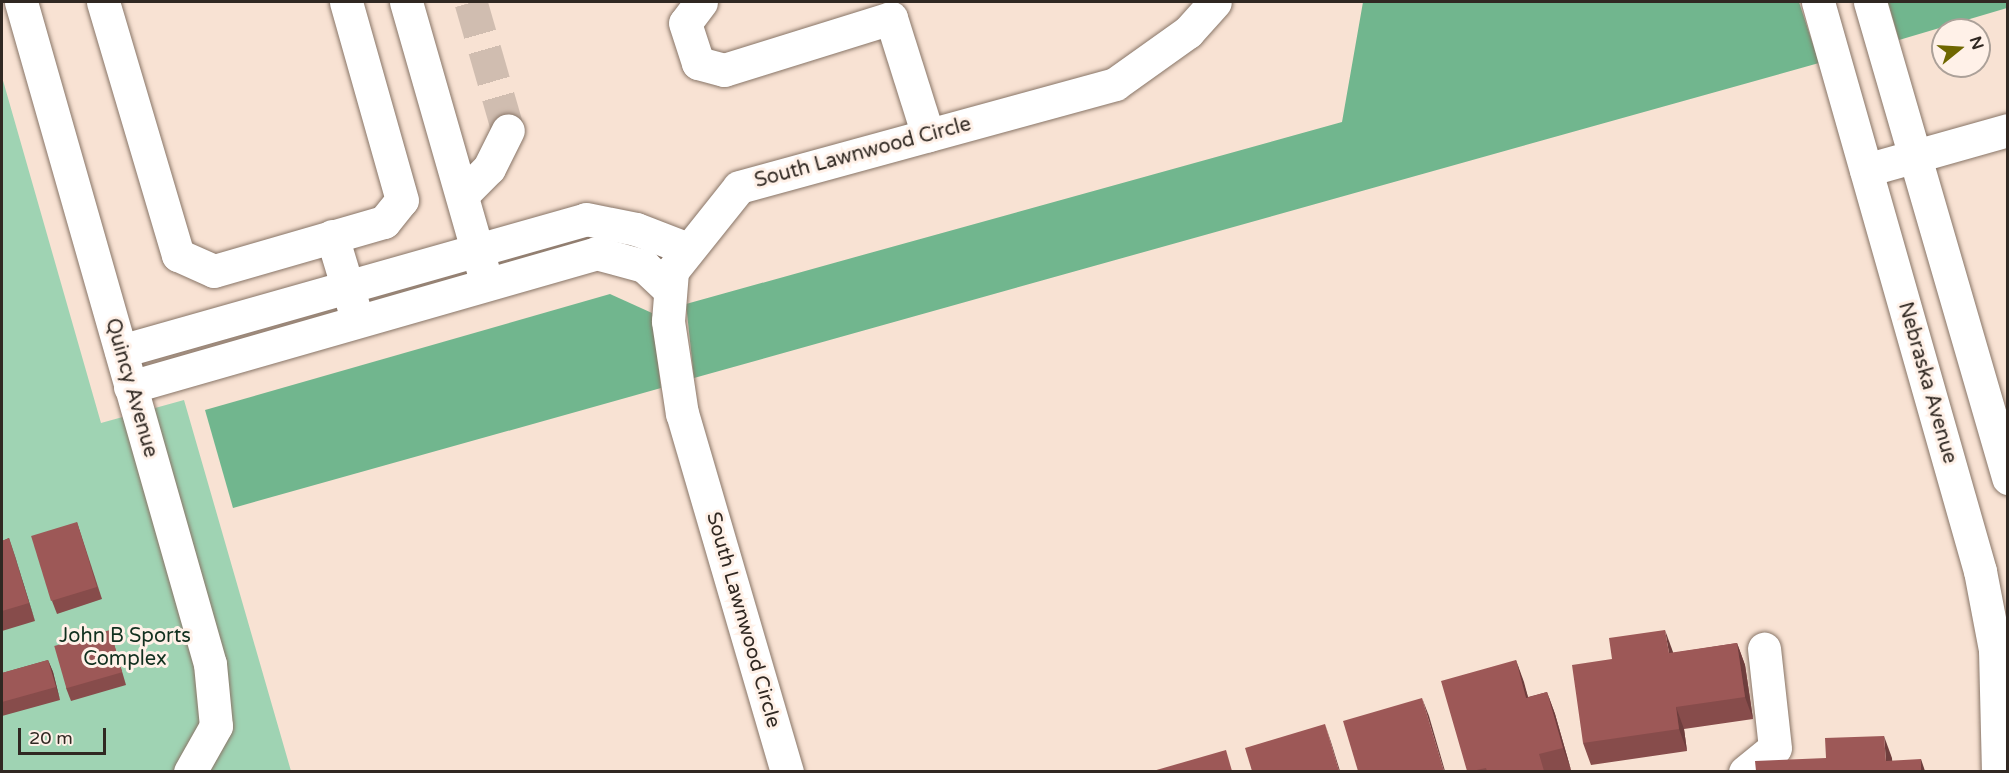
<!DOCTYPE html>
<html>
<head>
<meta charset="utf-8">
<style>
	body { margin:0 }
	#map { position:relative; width:2009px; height:773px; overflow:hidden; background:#f8e2d3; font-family:"Varela Round",sans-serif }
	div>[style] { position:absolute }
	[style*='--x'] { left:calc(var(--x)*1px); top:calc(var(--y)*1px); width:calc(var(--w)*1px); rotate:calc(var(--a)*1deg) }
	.green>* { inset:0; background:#9fd3b3 }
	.forest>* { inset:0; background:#71b68e }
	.minor-tunnel>* { height:33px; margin-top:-16.5px; transform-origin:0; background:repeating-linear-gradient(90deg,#d0bdb0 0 33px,transparent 0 49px) }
	.roads { filter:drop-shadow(0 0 2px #887567) drop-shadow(0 0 2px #887567) }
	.minor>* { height:33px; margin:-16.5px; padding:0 16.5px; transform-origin:16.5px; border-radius:16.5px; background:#fff }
	.wall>* { inset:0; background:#874c4b }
	.shaded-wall>* { inset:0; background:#6e3e3d }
	.building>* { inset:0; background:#9d5857; transform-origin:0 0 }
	span { translate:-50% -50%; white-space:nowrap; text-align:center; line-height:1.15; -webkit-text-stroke:6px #fff1e8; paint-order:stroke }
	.street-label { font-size:20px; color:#302822 }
	.park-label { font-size:20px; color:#11301f }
	.frame { position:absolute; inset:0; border:3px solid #302822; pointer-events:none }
	.north { position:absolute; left:1931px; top:18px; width:60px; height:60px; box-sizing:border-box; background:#fff1e8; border:2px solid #aca199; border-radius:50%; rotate:72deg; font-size:16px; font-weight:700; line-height:24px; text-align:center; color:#302822 }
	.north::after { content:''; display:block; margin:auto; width:21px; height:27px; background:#6f6700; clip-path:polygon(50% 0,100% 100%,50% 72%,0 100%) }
	.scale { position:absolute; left:18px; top:728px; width:88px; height:27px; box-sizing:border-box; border:3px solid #302822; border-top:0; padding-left:8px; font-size:18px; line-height:21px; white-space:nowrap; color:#302822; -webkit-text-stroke:4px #fff1e8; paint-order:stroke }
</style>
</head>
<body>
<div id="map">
	<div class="green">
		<div style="clip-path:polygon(2px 77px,101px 423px,184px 400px,291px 771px,2px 771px)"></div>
	</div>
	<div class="forest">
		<div style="clip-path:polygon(1363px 2px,1799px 2px,1819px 63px,694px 378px,686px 304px,1342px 122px)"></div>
		<div style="clip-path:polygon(1888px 2px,2007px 2px,2007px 8px,1899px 40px)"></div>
		<div style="clip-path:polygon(610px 294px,652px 313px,661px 388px,233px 508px,205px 410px)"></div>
	</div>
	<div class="minor-tunnel">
		<div style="--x:471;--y:2;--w:133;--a:73.9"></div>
	</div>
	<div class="roads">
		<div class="minor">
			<div style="--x:21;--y:2;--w:688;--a:74.07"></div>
			<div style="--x:210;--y:664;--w:62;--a:84.5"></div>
			<div style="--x:216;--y:726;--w:53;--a:119.5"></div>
			<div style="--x:103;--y:2;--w:264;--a:73.5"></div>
			<div style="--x:178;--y:255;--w:39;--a:24"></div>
			<div style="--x:214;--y:271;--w:177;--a:-16.1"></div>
			<div style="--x:384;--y:222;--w:28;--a:-51"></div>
			<div style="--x:402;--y:200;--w:206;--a:-105.8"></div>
			<div style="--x:406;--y:2;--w:280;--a:74"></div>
			<div style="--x:701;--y:2;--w:26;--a:127"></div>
			<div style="--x:685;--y:23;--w:42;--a:72"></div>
			<div style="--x:698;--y:63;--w:27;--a:15"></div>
			<div style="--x:724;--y:70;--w:175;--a:-17.3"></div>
			<div style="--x:891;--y:18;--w:123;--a:72.5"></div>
			<div style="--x:1818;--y:2;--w:592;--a:74.11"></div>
			<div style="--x:1980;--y:571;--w:80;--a:79.2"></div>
			<div style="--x:1995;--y:650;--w:122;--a:88.6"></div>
			<div style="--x:1870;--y:2;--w:496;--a:73.8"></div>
			<div style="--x:1866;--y:170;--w:148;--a:-15.7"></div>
			<div style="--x:462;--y:195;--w:38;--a:-45"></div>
			<div style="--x:489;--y:168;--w:42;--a:-63.4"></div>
			<div style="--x:332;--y:236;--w:76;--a:73.2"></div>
			<div style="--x:121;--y:351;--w:483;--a:-15.8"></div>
			<div style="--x:586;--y:219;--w:51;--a:11.3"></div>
			<div style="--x:636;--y:229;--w:56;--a:21"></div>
			<div style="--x:130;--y:387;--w:485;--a:-16"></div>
			<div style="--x:596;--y:253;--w:50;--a:15.2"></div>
			<div style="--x:644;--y:266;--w:35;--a:43"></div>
			<div style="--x:787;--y:772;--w:373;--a:-106.3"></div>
			<div style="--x:682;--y:414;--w:94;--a:-98.6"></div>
			<div style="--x:668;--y:321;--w:50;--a:-85.4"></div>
			<div style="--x:672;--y:271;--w:107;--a:-51.4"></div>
			<div style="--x:739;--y:187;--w:390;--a:-15.3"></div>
			<div style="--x:1115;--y:84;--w:90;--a:-35.5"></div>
			<div style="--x:1188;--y:32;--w:40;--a:-48"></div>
			<div style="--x:1745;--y:772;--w:38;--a:-39"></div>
			<div style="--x:1775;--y:748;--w:100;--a:-96.3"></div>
		</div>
	</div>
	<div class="wall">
		<div style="clip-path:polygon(77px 522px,102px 599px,57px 614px,52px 601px)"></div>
		<div style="clip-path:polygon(9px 538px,35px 621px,2px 631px,2px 541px)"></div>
		<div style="clip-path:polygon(110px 630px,126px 685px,71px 701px,66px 688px)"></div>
		<div style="clip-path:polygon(1737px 643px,1745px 665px,1753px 719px,1684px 729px,1687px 751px,1591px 765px,1583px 743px,1673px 653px)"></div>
		<div style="clip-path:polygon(48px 660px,53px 672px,60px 700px,2px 716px,2px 673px)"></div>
		<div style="clip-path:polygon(1516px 660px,1528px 697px,1547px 692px,1555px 714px,1571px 770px,1566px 771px,1467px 771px)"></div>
	</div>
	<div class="shaded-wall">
		<div style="clip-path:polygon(9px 538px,15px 556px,35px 621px,29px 603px)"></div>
		<div style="clip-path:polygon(1665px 630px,1673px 652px,1677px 676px,1669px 653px)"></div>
		<div style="clip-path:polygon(1737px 643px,1745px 665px,1753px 719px,1745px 697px)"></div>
		<div style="clip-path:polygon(48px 660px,53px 672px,60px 700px,56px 687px)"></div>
		<div style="clip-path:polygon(1516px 660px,1524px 682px,1534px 720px,1526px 698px)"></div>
		<div style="clip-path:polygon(1547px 692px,1555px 714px,1571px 770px,1563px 748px)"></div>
		<div style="clip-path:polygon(1422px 698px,1429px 716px,1445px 771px,1444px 771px)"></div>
		<div style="clip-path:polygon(1676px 707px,1684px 729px,1687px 751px,1679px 729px)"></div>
		<div style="clip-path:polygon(1325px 724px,1331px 742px,1340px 771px,1339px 771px)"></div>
		<div style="clip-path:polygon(1884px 736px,1892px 758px,1893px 771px,1886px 761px)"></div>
		<div style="clip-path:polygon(1921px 759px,1925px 771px,1921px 771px)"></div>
	</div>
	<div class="building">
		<div style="left:77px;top:522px;width:68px;height:48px;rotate:73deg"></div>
		<div style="clip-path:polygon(9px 538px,29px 603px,2px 611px,2px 541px)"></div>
		<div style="left:110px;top:630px;width:44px;height:58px;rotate:74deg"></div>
		<div style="clip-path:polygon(1665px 630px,1669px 653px,1737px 643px,1745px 697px,1676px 707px,1679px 729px,1583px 743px,1572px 665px,1612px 659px,1609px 638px)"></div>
		<div style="clip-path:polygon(48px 660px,56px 687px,2px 702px,2px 673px)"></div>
		<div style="clip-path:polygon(1516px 660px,1526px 698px,1547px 692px,1563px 748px,1539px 754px,1544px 771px,1487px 771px,1486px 768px,1472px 771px,1467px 771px,1441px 681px)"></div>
		<div style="clip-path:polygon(1422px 698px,1444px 771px,1358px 771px,1343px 721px)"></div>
		<div style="clip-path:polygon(1325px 724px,1339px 771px,1252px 771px,1245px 748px)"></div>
		<div style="clip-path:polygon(1884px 736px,1886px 761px,1921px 759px,1921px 771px,1756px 771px,1755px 761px,1826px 758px,1825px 738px)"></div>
		<div style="clip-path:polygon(1226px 750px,1232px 771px,1153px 771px)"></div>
	</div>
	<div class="street-label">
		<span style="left:863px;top:153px;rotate:-15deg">South Lawnwood Circle</span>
		<span style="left:1927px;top:383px;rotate:74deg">Nebraska Avenue</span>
		<span style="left:131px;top:388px;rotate:74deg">Quincy Avenue</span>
		<span style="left:743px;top:620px;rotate:74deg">South Lawnwood Circle</span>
	</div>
	<div class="park-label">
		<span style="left:125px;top:648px">John B Sports<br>Complex</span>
	</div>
	<div class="frame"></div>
	<div class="north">N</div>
	<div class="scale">20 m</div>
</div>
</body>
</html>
